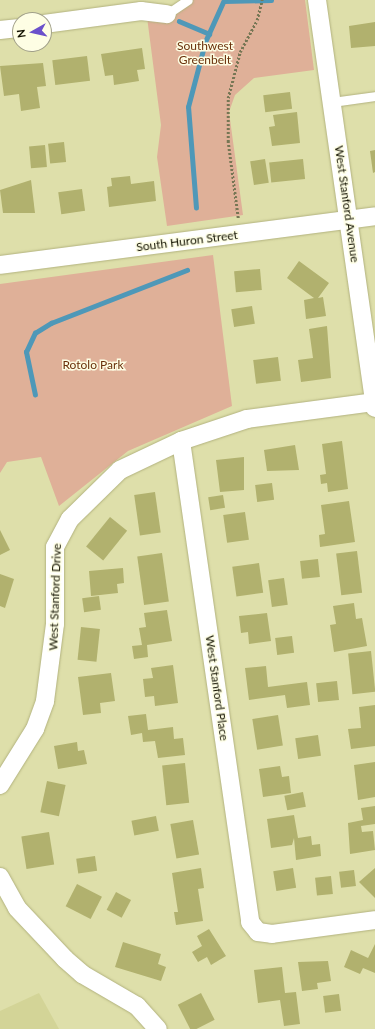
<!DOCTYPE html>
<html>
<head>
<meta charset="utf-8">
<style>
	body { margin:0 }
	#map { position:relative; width:375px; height:1029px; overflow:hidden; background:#dedfaa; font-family:Lato,sans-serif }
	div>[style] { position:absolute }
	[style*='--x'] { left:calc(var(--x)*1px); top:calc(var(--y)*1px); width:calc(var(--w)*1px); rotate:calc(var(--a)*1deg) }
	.built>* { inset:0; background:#d3d497 }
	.green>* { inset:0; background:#dfb098 }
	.stream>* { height:4.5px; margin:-2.25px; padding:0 2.25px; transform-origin:2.25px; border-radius:2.25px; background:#4e98b8 }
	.building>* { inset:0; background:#b1b16e; transform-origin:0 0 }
	.path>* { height:2.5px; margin-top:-1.25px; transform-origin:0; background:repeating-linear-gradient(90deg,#767654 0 2px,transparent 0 4px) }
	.roads { filter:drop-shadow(0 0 1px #b2b27f) drop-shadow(0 0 1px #b2b27f) }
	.service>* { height:9px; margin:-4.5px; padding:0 4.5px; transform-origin:4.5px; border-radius:4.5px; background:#fff }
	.minor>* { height:18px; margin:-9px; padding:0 9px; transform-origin:9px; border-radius:9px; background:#fff }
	span { translate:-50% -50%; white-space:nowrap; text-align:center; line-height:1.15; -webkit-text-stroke:3px #fefee4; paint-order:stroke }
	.park-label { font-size:12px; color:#6a310b }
	.street-label { font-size:12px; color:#121101 }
	.north { position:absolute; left:12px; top:12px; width:40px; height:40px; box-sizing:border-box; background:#fefee4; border:1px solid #a09f89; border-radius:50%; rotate:262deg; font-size:11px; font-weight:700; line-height:16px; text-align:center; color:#121101 }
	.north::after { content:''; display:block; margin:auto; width:14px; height:18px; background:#6b51cb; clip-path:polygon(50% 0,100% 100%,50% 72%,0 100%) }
</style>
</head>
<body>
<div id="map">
	<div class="built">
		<div style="clip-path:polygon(39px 993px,59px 1029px,0 1029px,0 1011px)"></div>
	</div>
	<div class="green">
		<div style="clip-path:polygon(188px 0,305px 0,314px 70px,254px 78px,235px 95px,229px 112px,243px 215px,167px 226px,157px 157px,161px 125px,147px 17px)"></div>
		<div style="clip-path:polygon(213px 255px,232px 406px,128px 451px,59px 506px,41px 457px,7px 462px,0 473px,0 284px)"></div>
	</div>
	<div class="stream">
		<div style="--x:224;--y:1;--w:47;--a:-1.2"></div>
		<div style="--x:179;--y:21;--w:33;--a:23"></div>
		<div style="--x:196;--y:208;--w:101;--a:-94.5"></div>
		<div style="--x:188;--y:107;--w:67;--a:-75.3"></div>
		<div style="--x:205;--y:42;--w:46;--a:-65.7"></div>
		<div style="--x:35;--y:395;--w:44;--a:-101.8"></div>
		<div style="--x:26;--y:352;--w:21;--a:-65"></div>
		<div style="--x:35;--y:333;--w:19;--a:-32"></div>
		<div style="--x:51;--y:323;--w:146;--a:-21.3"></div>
	</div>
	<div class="building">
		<div style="clip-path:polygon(375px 22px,375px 46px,351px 48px,349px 26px)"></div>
		<div style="clip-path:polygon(142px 48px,145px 69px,137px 70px,139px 81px,114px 85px,113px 75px,105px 76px,101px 54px)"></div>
		<div style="left:87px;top:56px;width:25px;height:35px;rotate:83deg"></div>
		<div style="clip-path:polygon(43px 63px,46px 86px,37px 87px,40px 108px,21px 111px,19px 94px,4px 96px,0 66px)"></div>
		<div style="left:290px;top:92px;width:17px;height:27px;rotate:83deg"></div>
		<div style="clip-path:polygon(297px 112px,300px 143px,272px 146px,269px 127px,275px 126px,273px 115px)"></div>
		<div style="left:64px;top:142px;width:20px;height:16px;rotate:84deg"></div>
		<div style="left:45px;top:145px;width:22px;height:16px;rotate:85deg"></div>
		<div style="clip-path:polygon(375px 150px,375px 172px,373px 173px,370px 151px)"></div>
		<div style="left:265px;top:159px;width:24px;height:15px;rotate:81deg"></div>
		<div style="left:303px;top:159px;width:20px;height:34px;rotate:84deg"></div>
		<div style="clip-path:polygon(130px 176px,131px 184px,154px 181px,156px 201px,109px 207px,107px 187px,112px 186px,111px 178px)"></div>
		<div style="clip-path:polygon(31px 180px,35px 213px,3px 213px,0 190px)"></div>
		<div style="left:82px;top:189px;width:22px;height:24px;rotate:82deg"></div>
		<div style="clip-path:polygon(299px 261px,329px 283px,318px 298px,323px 297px,326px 316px,306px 319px,304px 300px,314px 298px,287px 278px)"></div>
		<div style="left:260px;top:269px;width:21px;height:26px;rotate:85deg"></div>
		<div style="left:252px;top:306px;width:18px;height:21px;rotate:81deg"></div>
		<div style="clip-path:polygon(327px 326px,331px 378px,301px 382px,298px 360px,313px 358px,309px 329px)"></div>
		<div style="left:278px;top:357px;width:24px;height:25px;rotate:83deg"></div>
		<div style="clip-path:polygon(342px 441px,348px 489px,328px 492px,327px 483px,321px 484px,320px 475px,326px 474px,322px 444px)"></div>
		<div style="clip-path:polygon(295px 445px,299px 470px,267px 471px,264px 450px)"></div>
		<div style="clip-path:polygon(244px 457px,244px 490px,220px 492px,216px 460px)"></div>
		<div style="left:272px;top:483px;width:17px;height:17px;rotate:83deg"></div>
		<div style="left:155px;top:492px;width:41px;height:21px;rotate:82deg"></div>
		<div style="left:223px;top:495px;width:13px;height:15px;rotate:81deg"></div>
		<div style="clip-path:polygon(349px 501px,355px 542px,320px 547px,319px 535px,325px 534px,321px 505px)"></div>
		<div style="left:245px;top:512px;width:28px;height:22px;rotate:82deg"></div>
		<div style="left:110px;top:517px;width:22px;height:38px;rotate:39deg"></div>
		<div style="clip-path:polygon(0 530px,10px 550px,0 555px)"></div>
		<div style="left:357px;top:551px;width:42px;height:21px;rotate:83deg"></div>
		<div style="left:162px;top:553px;width:49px;height:25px;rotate:82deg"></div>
		<div style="left:318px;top:559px;width:18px;height:18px;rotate:84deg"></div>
		<div style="left:259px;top:563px;width:30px;height:27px;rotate:82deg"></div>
		<div style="clip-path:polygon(123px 568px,124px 583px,117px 584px,118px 593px,91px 596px,89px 571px)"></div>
		<div style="clip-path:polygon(0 574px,14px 579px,5px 608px,0 606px)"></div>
		<div style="left:284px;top:578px;width:27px;height:16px;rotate:82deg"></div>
		<div style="left:99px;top:596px;width:14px;height:17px;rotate:82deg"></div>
		<div style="clip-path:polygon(354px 603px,356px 619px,362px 618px,367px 646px,334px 652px,330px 625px,336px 624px,333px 606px)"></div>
		<div style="clip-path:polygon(167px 610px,172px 641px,147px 645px,148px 657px,134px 659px,132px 646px,142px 645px,139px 628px,146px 627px,144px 613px)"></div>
		<div style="clip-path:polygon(267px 613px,271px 641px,249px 644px,248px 632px,241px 633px,239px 616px)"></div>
		<div style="left:81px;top:627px;width:19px;height:33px;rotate:6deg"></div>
		<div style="left:292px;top:636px;width:17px;height:17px;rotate:83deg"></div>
		<div style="left:371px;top:651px;width:41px;height:23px;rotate:84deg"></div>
		<div style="clip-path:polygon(173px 665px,178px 703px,155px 706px,154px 696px,145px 697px,143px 679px,153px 678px,151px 668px)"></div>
		<div style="clip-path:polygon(266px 666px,268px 687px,307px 682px,310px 705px,287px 708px,285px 695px,249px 700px,245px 668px)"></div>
		<div style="clip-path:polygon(111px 673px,115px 701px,100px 703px,101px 713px,83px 715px,78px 677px)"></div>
		<div style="left:337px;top:681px;width:19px;height:21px;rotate:84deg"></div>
		<div style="clip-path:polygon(375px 705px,375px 746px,351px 749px,348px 729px,361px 728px,359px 707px)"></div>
		<div style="clip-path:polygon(146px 714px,148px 730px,173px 727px,174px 739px,183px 738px,185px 755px,158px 758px,155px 741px,143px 742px,142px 733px,131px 735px,128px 716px)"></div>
		<div style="left:278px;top:715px;width:31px;height:26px;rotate:81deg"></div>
		<div style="left:318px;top:735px;width:21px;height:23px;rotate:82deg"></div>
		<div style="clip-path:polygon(77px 742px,78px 751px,84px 750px,87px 764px,58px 769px,54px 746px)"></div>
		<div style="clip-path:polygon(375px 762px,375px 797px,358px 800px,354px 765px)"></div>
		<div style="left:185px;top:763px;width:40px;height:23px;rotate:84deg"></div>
		<div style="clip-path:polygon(280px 766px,282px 777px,289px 776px,291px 793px,263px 797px,259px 769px)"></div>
		<div style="left:47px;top:781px;width:19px;height:32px;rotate:12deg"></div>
		<div style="left:303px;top:792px;width:15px;height:19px;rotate:79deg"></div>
		<div style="clip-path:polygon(375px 806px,375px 824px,361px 826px,362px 832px,373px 831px,375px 850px,350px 854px,348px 823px,363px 820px,361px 808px)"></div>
		<div style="clip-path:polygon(294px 815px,298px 838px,311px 836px,312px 845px,320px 844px,321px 856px,296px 860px,294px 838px,292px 845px,271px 848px,267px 819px)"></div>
		<div style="left:156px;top:816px;width:15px;height:25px;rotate:79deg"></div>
		<div style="left:193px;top:820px;width:35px;height:23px;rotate:80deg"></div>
		<div style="left:49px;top:832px;width:33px;height:28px;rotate:81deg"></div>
		<div style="left:95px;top:856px;width:15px;height:19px;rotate:82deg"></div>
		<div style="clip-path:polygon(201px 868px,204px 888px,198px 889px,203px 921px,176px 925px,174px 912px,178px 912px,172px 873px)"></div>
		<div style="left:293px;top:868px;width:20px;height:20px;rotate:81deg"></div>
		<div style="clip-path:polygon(375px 868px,375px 898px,359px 882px)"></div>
		<div style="left:354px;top:870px;width:16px;height:15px;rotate:83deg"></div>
		<div style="left:331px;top:876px;width:18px;height:16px;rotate:84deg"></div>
		<div style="left:77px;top:884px;width:28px;height:25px;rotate:27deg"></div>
		<div style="left:116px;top:892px;width:17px;height:20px;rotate:28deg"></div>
		<div style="clip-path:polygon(209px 929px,226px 956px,211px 965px,207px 957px,198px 962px,192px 952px,202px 946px,197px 936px)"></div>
		<div style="clip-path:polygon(123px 942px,161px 954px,158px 964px,166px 967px,161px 981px,115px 967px)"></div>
		<div style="clip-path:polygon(375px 944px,375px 973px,363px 968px,360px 974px,344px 967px,351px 950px,368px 958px)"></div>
		<div style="clip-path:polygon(328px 961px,331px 981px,317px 983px,318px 989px,302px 991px,298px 962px)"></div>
		<div style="clip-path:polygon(282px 967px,285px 993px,296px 992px,300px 1024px,284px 1026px,280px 1000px,258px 1003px,254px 970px)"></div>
		<div style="left:201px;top:993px;width:30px;height:26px;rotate:63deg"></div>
		<div style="left:339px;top:994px;width:17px;height:16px;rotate:83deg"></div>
	</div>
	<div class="path">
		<div style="--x:238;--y:218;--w:77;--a:-97.5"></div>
		<div style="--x:228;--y:142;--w:44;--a:-90"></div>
		<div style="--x:228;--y:98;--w:48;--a:-75.4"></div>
		<div style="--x:240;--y:52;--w:36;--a:-62"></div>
		<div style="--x:257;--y:20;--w:21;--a:-76"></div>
	</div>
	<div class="roads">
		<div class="service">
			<div style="--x:167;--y:14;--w:25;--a:-34"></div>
			<div style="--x:332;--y:102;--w:43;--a:-7.9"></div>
		</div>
		<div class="minor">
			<div style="--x:317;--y:0;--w:412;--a:81.9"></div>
			<div style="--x:44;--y:24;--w:98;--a:-7.6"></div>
			<div style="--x:141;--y:11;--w:26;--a:7"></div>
			<div style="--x:0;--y:30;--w:20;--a:-6"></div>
			<div style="--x:0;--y:265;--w:378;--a:-7.4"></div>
			<div style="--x:181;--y:441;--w:486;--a:81.8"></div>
			<div style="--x:250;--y:922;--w:13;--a:51"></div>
			<div style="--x:258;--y:932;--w:14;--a:8"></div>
			<div style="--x:272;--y:934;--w:104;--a:-7.7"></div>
			<div style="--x:0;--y:785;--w:66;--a:-58"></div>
			<div style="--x:35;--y:729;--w:30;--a:-70"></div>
			<div style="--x:45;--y:701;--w:78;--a:-82.6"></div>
			<div style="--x:55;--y:624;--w:77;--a:-90"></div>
			<div style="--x:55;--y:547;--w:32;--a:-62"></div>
			<div style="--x:70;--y:519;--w:70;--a:-44.4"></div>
			<div style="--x:120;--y:470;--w:68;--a:-25.4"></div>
			<div style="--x:181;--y:441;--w:70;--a:-18.4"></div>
			<div style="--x:247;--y:419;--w:128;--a:-7.6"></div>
			<div style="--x:0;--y:877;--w:35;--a:61"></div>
			<div style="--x:17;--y:908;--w:70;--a:46.7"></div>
			<div style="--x:65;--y:959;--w:23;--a:41"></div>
			<div style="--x:82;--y:974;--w:64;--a:30.2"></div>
			<div style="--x:137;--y:1006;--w:31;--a:48"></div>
		</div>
	</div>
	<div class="park-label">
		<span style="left:205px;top:53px">Southwest<br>Greenbelt</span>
		<span style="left:93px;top:365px">Rotolo Park</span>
	</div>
	<div class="street-label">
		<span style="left:347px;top:204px;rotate:82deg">West Stanford Avenue</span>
		<span style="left:187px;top:241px;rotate:-7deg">South Huron Street</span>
		<span style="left:55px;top:597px;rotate:-88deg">West Stanford Drive</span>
		<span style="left:217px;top:688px;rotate:82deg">West Stanford Place</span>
	</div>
	<div class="north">N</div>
</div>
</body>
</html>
